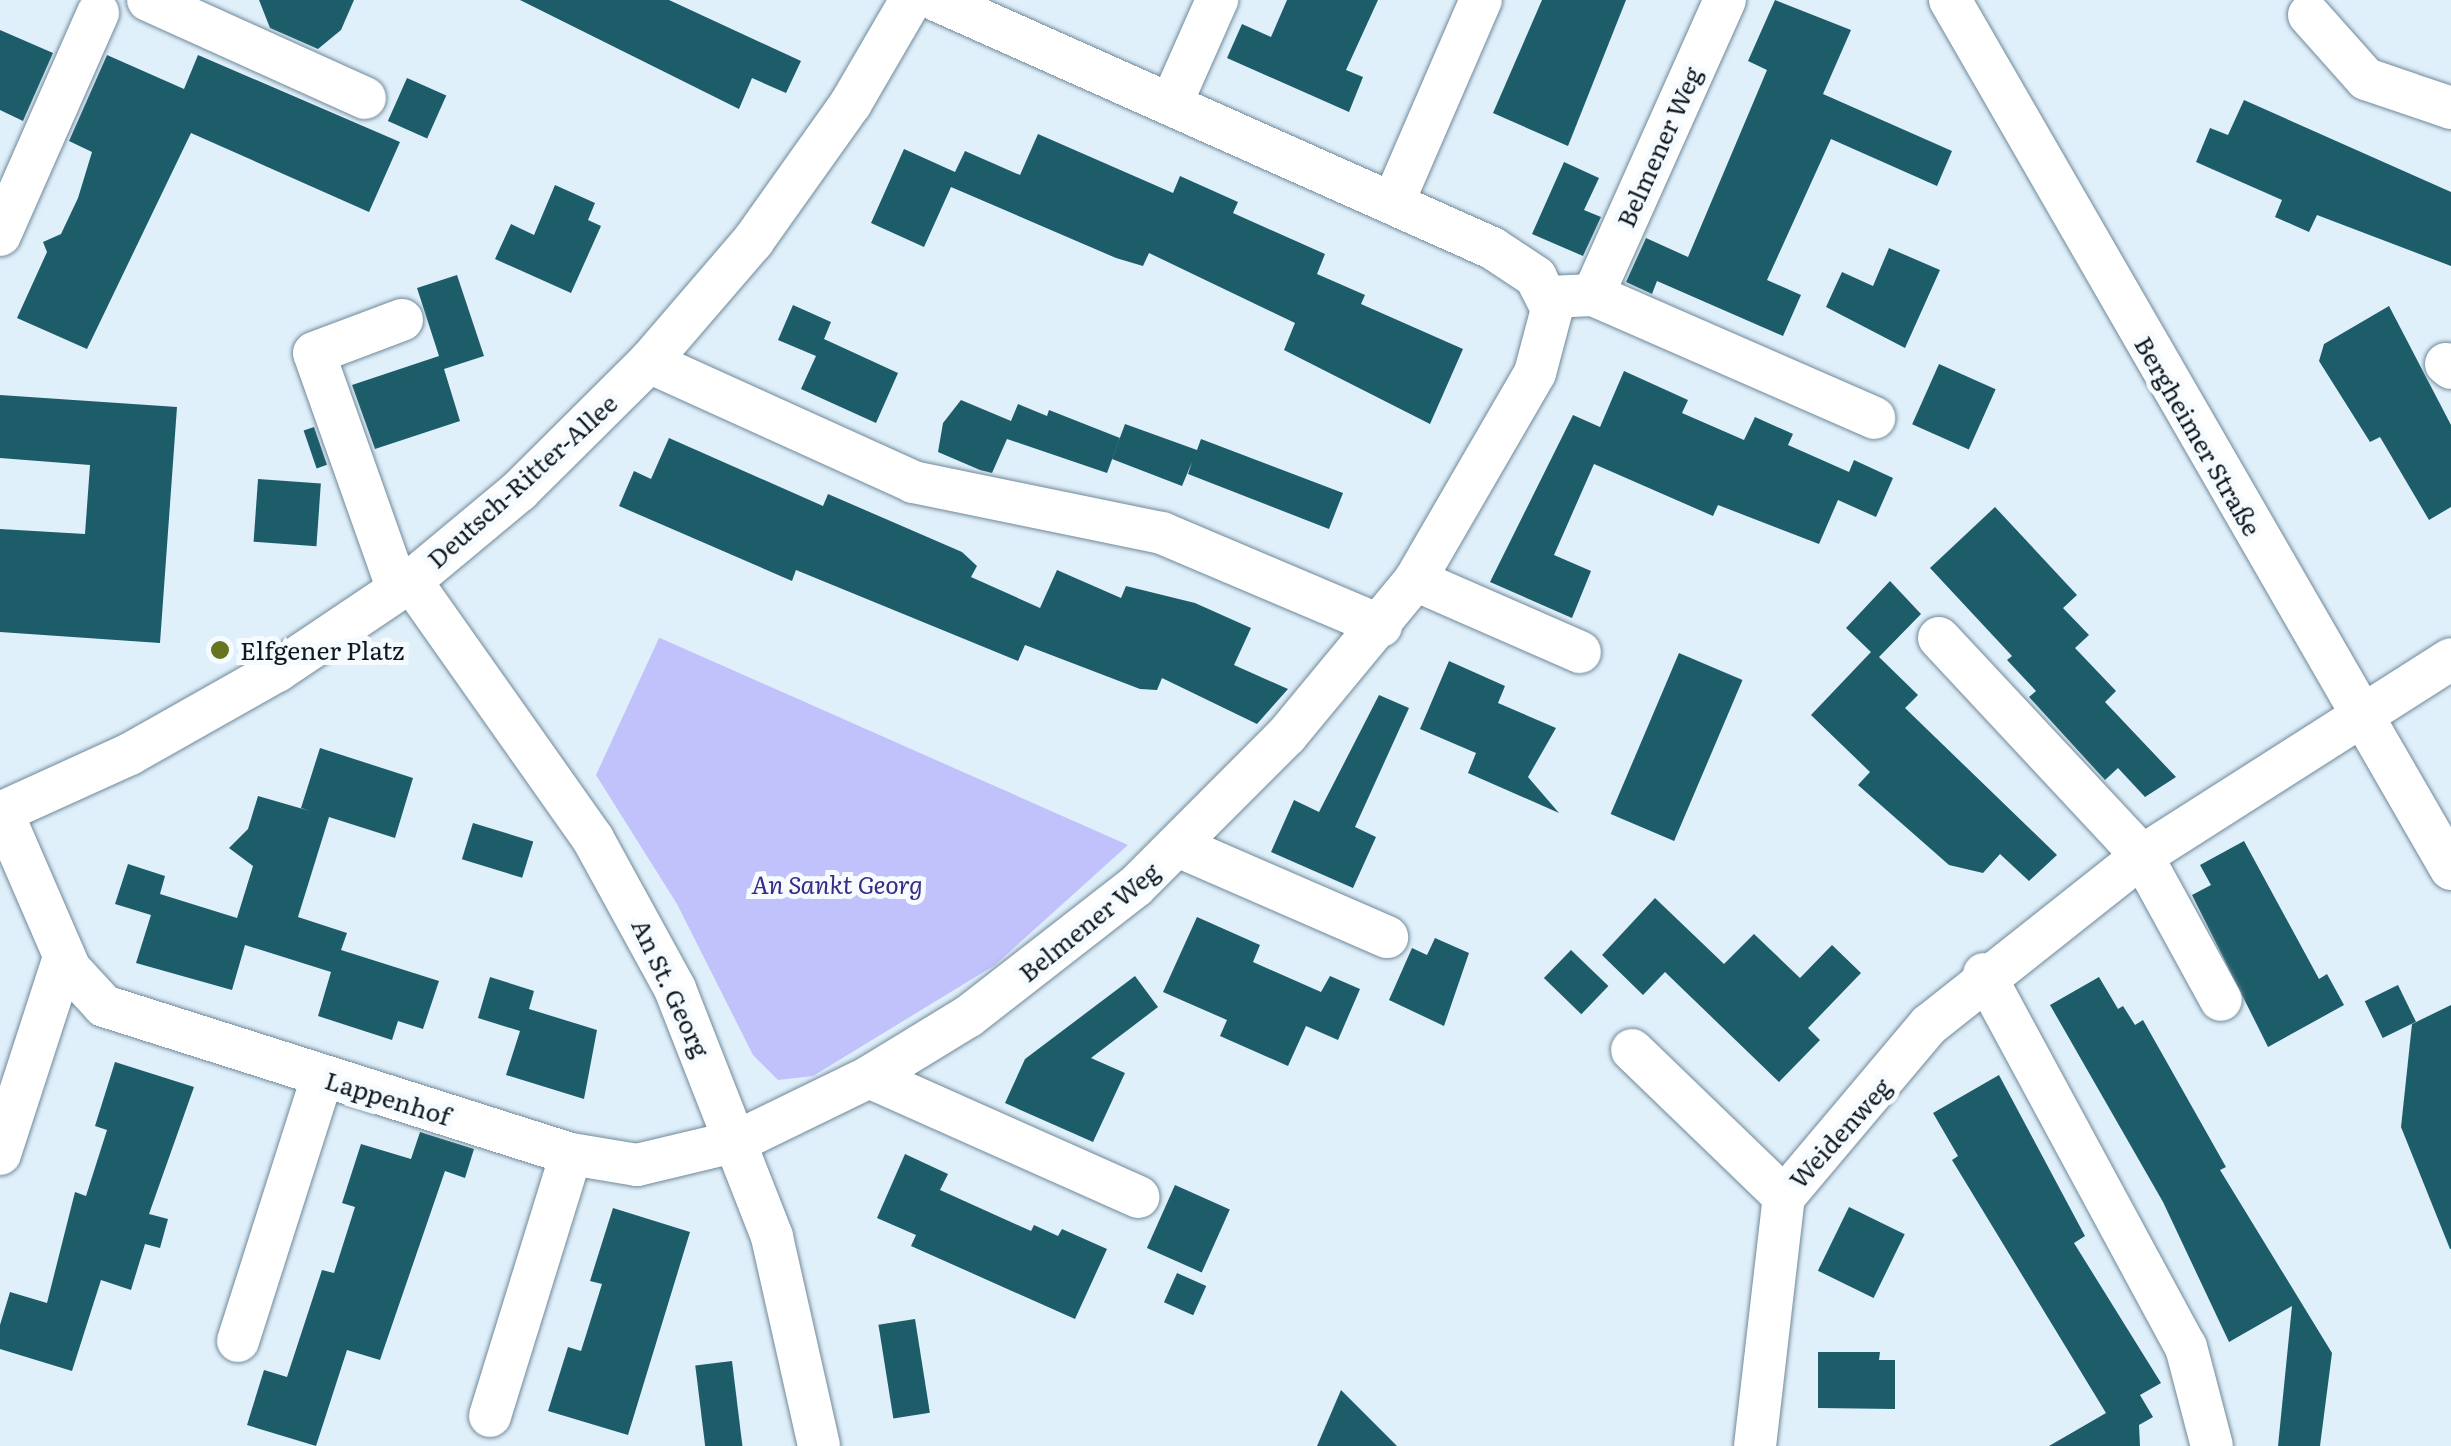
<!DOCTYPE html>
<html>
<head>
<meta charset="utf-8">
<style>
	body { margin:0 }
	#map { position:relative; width:2451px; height:1446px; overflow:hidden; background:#e0f0fb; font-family:Literata,serif }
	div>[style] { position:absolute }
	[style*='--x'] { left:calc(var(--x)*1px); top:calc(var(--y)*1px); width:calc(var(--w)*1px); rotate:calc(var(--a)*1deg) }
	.green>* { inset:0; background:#c1c1fc }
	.building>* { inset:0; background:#1d5d69; transform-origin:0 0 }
	.roads { filter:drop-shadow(0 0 2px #708999) drop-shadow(0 0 2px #708999) }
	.minor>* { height:42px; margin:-21px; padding:0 21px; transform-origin:21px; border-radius:21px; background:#fff }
	.dots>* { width:28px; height:28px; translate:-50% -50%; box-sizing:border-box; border:5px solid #f6fbff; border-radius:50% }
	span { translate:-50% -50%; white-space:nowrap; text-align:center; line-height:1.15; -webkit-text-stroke:10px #f6fbff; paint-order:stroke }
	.street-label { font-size:25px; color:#0f191f }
	.poi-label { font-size:25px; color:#0f191f }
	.left { translate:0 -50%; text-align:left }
	.park-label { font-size:25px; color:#392c83; font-style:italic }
</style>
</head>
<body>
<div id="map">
	<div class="green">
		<div style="clip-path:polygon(659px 638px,660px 638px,1128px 845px,995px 965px,813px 1076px,778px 1080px,753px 1055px,677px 904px,596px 775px)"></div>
	</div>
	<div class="building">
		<div style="clip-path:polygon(259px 0,354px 0,341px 30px,318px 49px,270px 28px)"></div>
		<div style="clip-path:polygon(520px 0,669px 0,801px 61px,786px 93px,752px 78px,739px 109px)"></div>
		<div style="clip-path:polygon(1287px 0,1378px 0,1346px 70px,1363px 77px,1349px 112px,1227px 58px,1242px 24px,1271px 37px)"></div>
		<div style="clip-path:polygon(1542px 0,1626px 0,1568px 146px,1493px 113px)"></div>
		<div style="clip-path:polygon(1775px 0,1851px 30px,1823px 94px,1952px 151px,1937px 186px,1831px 139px,1767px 280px,1801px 295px,1783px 336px,1657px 281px,1652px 294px,1626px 282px,1646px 238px,1688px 257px,1767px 70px,1748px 61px)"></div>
		<div style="clip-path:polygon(0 30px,53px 53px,23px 121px,0 110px)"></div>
		<div style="clip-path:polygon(107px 55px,184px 89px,198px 55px,400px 142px,369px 212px,191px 133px,87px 349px,17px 318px,47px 252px,43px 242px,61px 234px,78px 198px,92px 152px,69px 141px)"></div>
		<div style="left:407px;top:78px;width:43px;height:47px;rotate:24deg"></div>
		<div style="clip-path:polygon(2244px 100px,2451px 192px,2451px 266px,2317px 215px,2309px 232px,2275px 217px,2282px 200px,2196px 162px,2210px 128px,2228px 135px)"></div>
		<div style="clip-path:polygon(1038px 134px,1173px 193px,1180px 176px,1238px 202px,1233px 213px,1325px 254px,1317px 274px,1365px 295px,1361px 304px,1463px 349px,1430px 424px,1284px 350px,1295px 323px,1149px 253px,1143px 266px,1116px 258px,951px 187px,924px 247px,871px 223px,904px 149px,955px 172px,965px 151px,1020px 175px)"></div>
		<div style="clip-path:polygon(1564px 162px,1599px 178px,1584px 210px,1601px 217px,1583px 256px,1532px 234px)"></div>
		<div style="clip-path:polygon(555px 185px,595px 203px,588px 220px,601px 226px,571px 293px,495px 259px,511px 224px,534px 235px)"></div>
		<div style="clip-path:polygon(1889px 248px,1940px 270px,1905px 348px,1826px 307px,1842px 272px,1873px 286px)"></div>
		<div style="clip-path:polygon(457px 275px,484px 356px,444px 369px,460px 421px,375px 449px,352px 385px,439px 356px,417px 288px)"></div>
		<div style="clip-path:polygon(793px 305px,831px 322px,824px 339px,898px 373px,876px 423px,801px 389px,816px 356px,778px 340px)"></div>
		<div style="clip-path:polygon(2389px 306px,2451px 425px,2451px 507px,2429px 520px,2380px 437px,2370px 442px,2319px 361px,2324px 344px)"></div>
		<div style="left:1939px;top:364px;width:62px;height:66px;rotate:24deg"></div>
		<div style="clip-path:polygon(1624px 371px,1688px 400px,1682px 413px,1744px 440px,1755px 417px,1793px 434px,1788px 445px,1849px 472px,1854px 460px,1893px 478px,1876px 517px,1838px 500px,1819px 544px,1718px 505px,1713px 516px,1594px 464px,1554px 555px,1591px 571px,1572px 618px,1490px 582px,1573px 415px,1600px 427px)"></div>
		<div style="clip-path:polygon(0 395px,177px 407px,160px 643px,0 632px,0 529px,85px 534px,90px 465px,0 458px)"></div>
		<div style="clip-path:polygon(961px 400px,1011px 421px,1018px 404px,1047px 416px,1049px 410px,1120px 438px,1107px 473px,1007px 439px,992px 473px,980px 470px,938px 452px,943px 423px)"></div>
		<div style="clip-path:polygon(1125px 424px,1197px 450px,1201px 439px,1343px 493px,1329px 529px,1188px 474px,1192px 462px,1182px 486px,1112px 459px)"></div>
		<div style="left:314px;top:427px;width:40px;height:11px;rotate:71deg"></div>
		<div style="clip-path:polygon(669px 438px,823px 506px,828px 494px,962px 552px,977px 566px,971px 577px,1040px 608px,1057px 570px,1121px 598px,1126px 586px,1195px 603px,1251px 628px,1234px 665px,1288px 689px,1257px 724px,1162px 678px,1157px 690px,1140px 689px,1025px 645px,1018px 661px,796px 570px,792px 581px,619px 506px,634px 471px,651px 479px)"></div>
		<div style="left:258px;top:479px;width:63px;height:63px;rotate:4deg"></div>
		<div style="clip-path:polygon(1995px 507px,2077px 595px,2063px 608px,2089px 635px,2075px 648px,2116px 691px,2105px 702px,2176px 777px,2145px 797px,2118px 768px,2105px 780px,2029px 697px,2036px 691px,2007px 660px,2012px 656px,1930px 568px)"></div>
		<div style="clip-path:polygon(1890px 581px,1921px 614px,1879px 657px,1918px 695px,1905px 708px,2057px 855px,2029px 881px,2000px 854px,1983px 873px,1949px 865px,1858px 785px,1870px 772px,1811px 715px,1871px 652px,1846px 628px)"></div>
		<div style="left:1679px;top:653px;width:69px;height:175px;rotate:23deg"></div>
		<div style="clip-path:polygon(1449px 661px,1505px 686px,1498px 703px,1556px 728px,1528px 777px,1559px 813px,1468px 773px,1476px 753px,1420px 729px)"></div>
		<div style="clip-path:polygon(1379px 695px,1409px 708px,1355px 827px,1376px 837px,1353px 888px,1271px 852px,1294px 800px,1319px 812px)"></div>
		<div style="clip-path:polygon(320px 748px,413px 778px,395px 838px,329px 817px,298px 917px,347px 933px,341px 950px,439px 981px,423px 1029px,398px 1021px,392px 1040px,318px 1016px,331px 972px,245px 945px,232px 990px,136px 963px,151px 915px,115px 904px,128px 864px,165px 876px,160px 894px,237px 918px,253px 866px,229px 848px,248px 829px,258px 796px,310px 811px,301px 808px)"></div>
		<div style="left:473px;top:823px;width:63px;height:38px;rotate:17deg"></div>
		<div style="clip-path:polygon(2244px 841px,2319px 979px,2327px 974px,2344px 1005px,2268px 1047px,2192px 895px,2211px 885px,2200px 865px)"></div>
		<div style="clip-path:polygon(1655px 898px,1724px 964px,1754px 934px,1800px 978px,1832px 945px,1861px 973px,1808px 1028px,1820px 1040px,1779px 1082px,1665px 972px,1643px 995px,1602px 955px)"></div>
		<div style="clip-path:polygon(1197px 917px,1260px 945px,1253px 962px,1321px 992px,1330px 976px,1360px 989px,1338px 1040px,1306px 1026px,1288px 1066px,1220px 1036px,1227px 1020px,1163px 992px)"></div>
		<div style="clip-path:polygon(1435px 938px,1469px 953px,1444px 1026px,1389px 1000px,1412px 948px,1427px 955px)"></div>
		<div style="left:1571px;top:950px;width:52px;height:39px;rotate:44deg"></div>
		<div style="clip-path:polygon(1135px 976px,1158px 1007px,1091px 1058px,1125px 1073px,1093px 1142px,1005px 1103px,1025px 1059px)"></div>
		<div style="clip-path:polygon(490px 977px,534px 991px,529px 1009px,597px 1030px,584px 1099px,506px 1075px,520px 1031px,478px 1018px)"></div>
		<div style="clip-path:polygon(2099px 977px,2118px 1009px,2123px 1006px,2135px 1025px,2143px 1020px,2226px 1167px,2220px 1170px,2332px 1353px,2320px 1446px,2278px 1446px,2292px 1306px,2229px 1342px,2163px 1202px,2050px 1005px)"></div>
		<div style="left:2398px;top:985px;width:41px;height:37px;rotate:64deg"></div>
		<div style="clip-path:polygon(2451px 1005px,2451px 1249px,2450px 1249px,2401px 1127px,2412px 1024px)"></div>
		<div style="clip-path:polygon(115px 1062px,194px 1087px,149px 1214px,168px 1219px,160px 1248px,145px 1244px,131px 1290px,101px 1280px,72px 1371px,0 1349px,0 1325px,10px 1292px,47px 1303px,75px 1192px,86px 1196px,107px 1130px,95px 1126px)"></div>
		<div style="clip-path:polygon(1999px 1075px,2085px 1236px,2074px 1243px,2161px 1383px,2140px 1395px,2153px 1417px,2139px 1425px,2140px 1446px,2049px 1446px,2106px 1413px,1952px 1160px,1958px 1156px,1933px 1113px)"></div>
		<div style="clip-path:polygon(420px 1132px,474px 1149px,465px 1178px,445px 1171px,380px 1360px,347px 1350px,316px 1446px,247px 1425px,264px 1370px,287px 1377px,322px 1270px,334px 1273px,355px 1207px,342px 1203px,361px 1144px,411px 1159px)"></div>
		<div style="clip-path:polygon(905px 1154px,948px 1174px,940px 1190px,1031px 1231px,1034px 1225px,1058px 1236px,1062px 1229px,1107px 1249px,1075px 1319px,911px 1246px,916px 1235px,877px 1218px)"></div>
		<div style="left:1175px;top:1185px;width:60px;height:69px;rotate:24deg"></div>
		<div style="left:1849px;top:1207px;width:62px;height:71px;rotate:26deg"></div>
		<div style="clip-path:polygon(613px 1208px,690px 1232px,628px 1435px,548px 1411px,568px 1347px,581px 1351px,602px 1284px,590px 1281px)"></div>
		<div style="left:1177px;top:1273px;width:32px;height:32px;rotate:24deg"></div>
		<div style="left:915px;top:1319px;width:95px;height:37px;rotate:81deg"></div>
		<div style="clip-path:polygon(1818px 1352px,1880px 1352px,1879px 1360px,1895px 1360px,1895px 1409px,1818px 1408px)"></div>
		<div style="left:732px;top:1361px;width:86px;height:37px;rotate:83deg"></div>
		<div style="clip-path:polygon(1341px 1390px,1397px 1446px,1317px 1446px)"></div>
	</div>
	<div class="roads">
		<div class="minor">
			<div style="--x:148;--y:0;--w:238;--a:24.3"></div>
			<div style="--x:1950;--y:0;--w:1003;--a:60.04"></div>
			<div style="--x:2309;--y:15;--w:86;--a:48.3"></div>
			<div style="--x:2366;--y:79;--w:90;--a:18.8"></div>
			<div style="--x:1171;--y:104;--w:114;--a:-66.1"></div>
			<div style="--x:1393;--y:203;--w:221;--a:-66.6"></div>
			<div style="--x:0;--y:235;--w:243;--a:-66.2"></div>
			<div style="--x:1593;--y:295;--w:323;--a:-65.9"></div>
			<div style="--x:1549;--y:297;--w:44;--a:-2.6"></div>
			<div style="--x:1593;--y:295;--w:307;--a:23.6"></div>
			<div style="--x:649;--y:362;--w:290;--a:24.4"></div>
			<div style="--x:913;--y:482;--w:254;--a:11.6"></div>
			<div style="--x:1162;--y:533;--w:238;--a:23"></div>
			<div style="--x:2446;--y:364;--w:6;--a:39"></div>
			<div style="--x:1415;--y:580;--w:180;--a:23.6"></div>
			<div style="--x:411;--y:581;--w:316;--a:54.8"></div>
			<div style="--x:593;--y:839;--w:171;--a:61.3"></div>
			<div style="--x:675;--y:989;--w:266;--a:68.6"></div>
			<div style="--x:772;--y:1237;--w:214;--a:77.3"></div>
			<div style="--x:398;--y:590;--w:251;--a:-109.5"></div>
			<div style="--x:314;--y:353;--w:94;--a:-20.6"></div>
			<div style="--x:1939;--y:638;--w:298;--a:47"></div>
			<div style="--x:2142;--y:856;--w:164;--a:61.3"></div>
			<div style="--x:2;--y:812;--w:171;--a:66.6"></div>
			<div style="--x:70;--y:969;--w:50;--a:47.4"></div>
			<div style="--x:104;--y:1006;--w:490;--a:17.6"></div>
			<div style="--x:571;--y:1154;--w:67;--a:9.5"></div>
			<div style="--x:637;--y:1165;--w:104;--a:-13.4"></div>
			<div style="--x:738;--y:1141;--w:146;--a:-26"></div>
			<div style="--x:869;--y:1077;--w:117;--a:-31.4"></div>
			<div style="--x:969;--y:1016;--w:210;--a:-37.9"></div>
			<div style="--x:1135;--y:887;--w:215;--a:-45"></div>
			<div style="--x:1287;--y:735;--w:201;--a:-50.4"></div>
			<div style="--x:1415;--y:580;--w:239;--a:-59.9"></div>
			<div style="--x:1535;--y:373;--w:66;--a:-75.1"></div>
			<div style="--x:1552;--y:309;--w:36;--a:-117"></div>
			<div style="--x:1536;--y:277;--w:53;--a:-146.6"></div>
			<div style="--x:1492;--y:248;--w:609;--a:-155.96"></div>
			<div style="--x:0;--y:813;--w:143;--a:-24.4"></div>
			<div style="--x:130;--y:754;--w:169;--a:-29.5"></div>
			<div style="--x:277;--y:671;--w:161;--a:-33.9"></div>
			<div style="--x:411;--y:581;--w:141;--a:-39.8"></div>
			<div style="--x:519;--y:491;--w:183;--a:-44.8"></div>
			<div style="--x:649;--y:362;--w:160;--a:-49.3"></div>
			<div style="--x:753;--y:241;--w:169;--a:-54.6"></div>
			<div style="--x:851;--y:103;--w:119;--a:-59.8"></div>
			<div style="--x:1180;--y:847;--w:226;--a:23.5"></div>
			<div style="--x:1984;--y:974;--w:424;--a:61.6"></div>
			<div style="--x:2186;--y:1347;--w:102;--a:75.3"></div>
			<div style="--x:1632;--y:1050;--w:211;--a:44"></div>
			<div style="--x:869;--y:1077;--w:295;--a:24"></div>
			<div style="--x:0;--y:1154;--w:207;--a:-72"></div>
			<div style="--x:238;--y:1341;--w:276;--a:-72.3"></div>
			<div style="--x:490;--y:1416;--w:274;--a:-72.8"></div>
			<div style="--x:1755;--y:1446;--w:251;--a:-83.4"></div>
			<div style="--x:1784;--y:1197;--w:225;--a:-49.9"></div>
			<div style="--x:1929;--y:1025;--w:272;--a:-38.4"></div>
			<div style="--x:2142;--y:856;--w:366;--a:-32.5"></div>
		</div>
	</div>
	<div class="dots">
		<div style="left:220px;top:650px;background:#677420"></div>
	</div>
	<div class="street-label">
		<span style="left:1659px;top:147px;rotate:-66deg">Belmener Weg</span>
		<span style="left:2198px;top:436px;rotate:60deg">Bergheimer Straße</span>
		<span style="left:522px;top:481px;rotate:-42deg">Deutsch-Ritter-Allee</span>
		<span style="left:1089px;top:922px;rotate:-39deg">Belmener Weg</span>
		<span style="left:671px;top:988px;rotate:65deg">An St. Georg</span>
		<span style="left:388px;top:1098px;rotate:17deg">Lappenhof</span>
		<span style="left:1840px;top:1133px;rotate:-48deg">Weidenweg</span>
	</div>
	<div class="poi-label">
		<span class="left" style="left:240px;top:650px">Elfgener Platz</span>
	</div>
	<div class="park-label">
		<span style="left:837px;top:884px">An Sankt Georg</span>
	</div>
</div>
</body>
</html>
